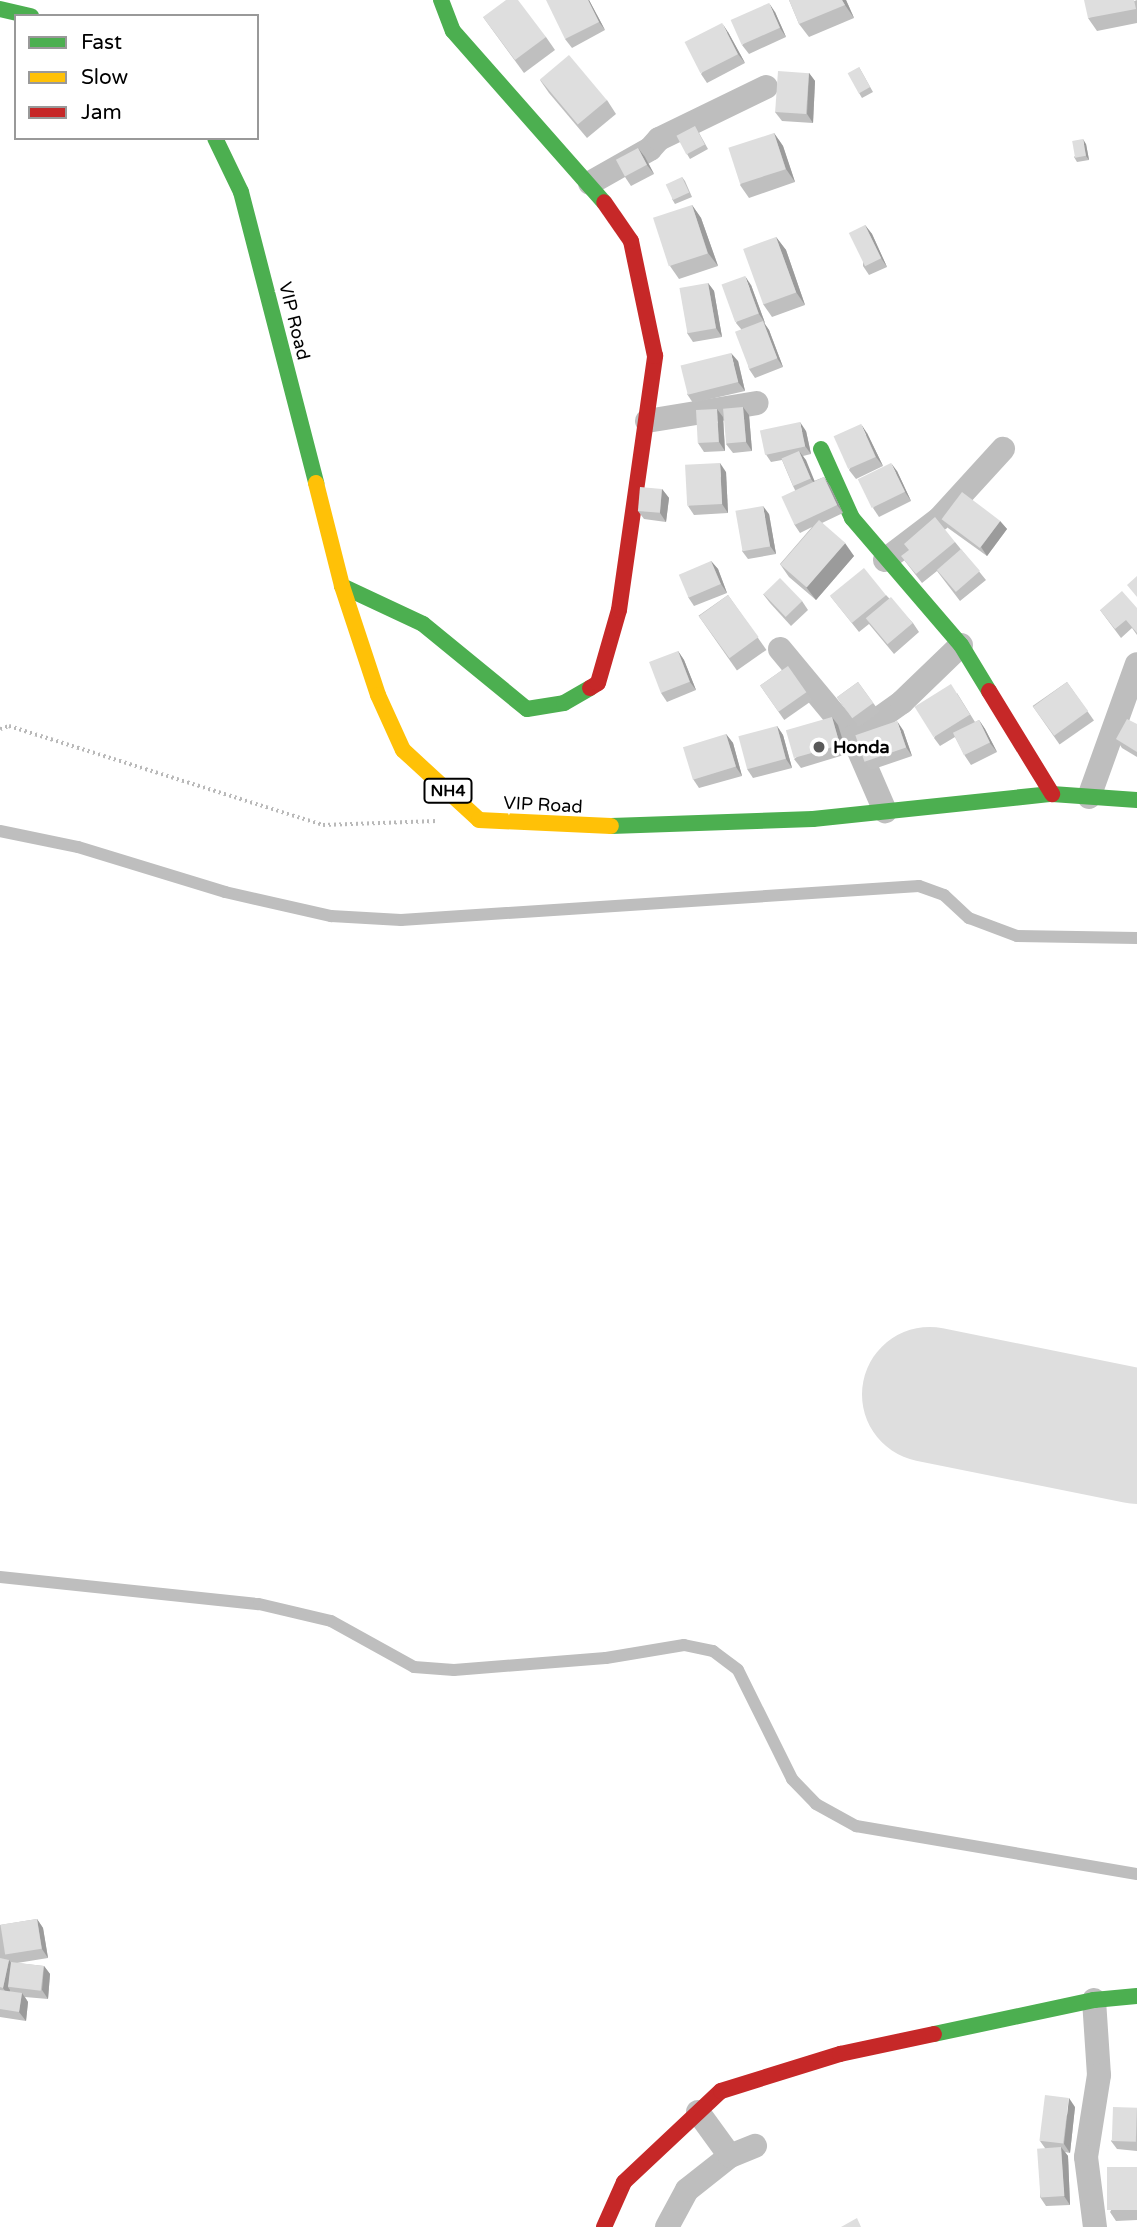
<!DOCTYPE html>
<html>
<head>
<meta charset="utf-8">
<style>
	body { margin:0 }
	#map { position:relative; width:1137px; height:2227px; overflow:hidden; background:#fff; font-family:"Varela Round",sans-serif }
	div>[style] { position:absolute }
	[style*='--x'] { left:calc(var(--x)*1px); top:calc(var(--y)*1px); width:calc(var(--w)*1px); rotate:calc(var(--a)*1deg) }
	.runway>* { height:135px; margin:-67.5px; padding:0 67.5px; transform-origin:67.5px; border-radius:67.5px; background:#dedede }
	.path>* { height:3.5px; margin-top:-1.75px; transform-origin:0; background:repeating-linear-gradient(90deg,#b9b9b9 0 2px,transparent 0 5.5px) }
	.lane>* { height:12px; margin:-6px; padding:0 6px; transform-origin:6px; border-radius:6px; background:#bebebe }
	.street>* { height:24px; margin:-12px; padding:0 12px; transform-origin:12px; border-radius:12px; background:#bebebe }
	.fast>* { height:16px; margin:-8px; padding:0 8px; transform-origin:8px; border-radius:8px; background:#4caf50 }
	.slow>* { height:16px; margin:-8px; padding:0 8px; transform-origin:8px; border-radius:8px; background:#ffc107 }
	.jam>* { height:16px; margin:-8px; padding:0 8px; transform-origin:8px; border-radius:8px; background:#c62828 }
	.wall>* { inset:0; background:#bfbfbf; transform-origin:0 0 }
	.shaded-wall>* { inset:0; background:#9b9b9b }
	.building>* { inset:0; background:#dedede; transform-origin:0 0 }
	.dots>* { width:19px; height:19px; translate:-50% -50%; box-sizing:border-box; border:4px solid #fff; border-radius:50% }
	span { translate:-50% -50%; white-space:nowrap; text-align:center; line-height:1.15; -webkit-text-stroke:6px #fff; paint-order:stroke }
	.shield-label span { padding:2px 5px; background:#fff; border:2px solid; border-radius:5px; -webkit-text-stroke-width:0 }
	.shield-label { font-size:16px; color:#000; font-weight:700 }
	.street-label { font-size:18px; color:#000 }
	.poi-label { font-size:18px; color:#000; font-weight:700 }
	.left { translate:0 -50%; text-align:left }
	.legend { position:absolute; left:14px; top:14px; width:245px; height:126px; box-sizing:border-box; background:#fff; border:2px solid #999; margin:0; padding:9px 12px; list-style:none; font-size:21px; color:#000 }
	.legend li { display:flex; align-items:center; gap:14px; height:35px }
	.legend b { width:35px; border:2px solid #999 }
</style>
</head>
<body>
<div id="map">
	<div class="runway">
		<div style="--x:929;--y:1394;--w:212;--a:11.4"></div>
	</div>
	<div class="path">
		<div style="--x:0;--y:729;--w:9;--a:-18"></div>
		<div style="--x:9;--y:726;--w:329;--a:17.5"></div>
		<div style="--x:323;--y:825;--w:114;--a:-2"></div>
	</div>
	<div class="lane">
		<div style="--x:0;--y:831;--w:80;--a:11.6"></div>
		<div style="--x:78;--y:847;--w:154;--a:17"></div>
		<div style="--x:225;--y:892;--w:109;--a:12.8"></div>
		<div style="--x:331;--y:916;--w:70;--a:3.3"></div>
		<div style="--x:401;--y:920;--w:519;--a:-3.76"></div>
		<div style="--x:919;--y:886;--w:27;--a:20"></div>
		<div style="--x:944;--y:895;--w:34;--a:43"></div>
		<div style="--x:969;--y:918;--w:51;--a:20.6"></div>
		<div style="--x:1017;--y:936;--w:120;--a:1"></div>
		<div style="--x:0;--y:1577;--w:260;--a:6"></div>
		<div style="--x:259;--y:1604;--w:74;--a:13.3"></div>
		<div style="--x:331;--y:1621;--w:95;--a:29"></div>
		<div style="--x:414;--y:1667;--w:40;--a:4.3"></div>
		<div style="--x:454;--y:1670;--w:152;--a:-4.5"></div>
		<div style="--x:606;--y:1658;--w:79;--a:-9.5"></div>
		<div style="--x:684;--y:1645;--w:30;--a:12"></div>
		<div style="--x:713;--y:1651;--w:31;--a:37"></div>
		<div style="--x:738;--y:1670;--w:122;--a:63.6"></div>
		<div style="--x:792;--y:1779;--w:35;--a:46"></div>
		<div style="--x:816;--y:1804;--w:46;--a:28.8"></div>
		<div style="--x:856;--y:1826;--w:285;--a:9.7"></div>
	</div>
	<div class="street">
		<div style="--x:590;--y:183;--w:69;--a:-29.5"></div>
		<div style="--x:650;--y:149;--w:13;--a:-48"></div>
		<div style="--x:659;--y:139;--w:119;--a:-25.9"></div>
		<div style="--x:647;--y:421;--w:111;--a:-9.3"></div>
		<div style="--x:885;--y:560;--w:68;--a:-37.2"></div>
		<div style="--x:939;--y:519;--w:95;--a:-47.6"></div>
		<div style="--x:780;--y:649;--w:114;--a:50.3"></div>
		<div style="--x:853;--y:737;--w:81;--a:66.6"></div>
		<div style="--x:853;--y:737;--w:60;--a:-35.5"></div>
		<div style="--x:902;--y:702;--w:82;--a:-44"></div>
		<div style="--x:1089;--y:797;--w:141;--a:-70.2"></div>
		<div style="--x:1094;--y:2000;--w:75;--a:86.2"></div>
		<div style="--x:1099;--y:2075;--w:83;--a:99"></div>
		<div style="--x:1086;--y:2157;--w:71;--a:82.7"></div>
		<div style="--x:698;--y:2112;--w:54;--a:54"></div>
		<div style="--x:667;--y:2227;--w:42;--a:-61.6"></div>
		<div style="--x:687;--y:2190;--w:55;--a:-38.3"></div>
		<div style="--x:730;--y:2156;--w:27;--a:-22"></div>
	</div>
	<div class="fast">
		<div style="--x:441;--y:0;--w:33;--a:69"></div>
		<div style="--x:453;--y:31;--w:228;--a:48.6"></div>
		<div style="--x:0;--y:9;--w:32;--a:13"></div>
		<div style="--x:215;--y:138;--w:60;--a:64.3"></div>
		<div style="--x:241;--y:192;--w:301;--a:75.5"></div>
		<div style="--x:821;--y:449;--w:76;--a:65.8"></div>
		<div style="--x:852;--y:518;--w:167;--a:49.4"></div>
		<div style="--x:961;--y:645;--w:54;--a:58.7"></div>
		<div style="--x:342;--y:586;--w:89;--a:25.1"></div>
		<div style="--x:423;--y:624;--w:134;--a:39.3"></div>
		<div style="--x:527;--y:709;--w:37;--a:-9"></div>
		<div style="--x:564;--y:703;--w:30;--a:-30"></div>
		<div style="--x:611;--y:826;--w:202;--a:-2"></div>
		<div style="--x:813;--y:819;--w:240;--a:-6"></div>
		<div style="--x:1052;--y:794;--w:85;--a:4"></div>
		<div style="--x:934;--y:2034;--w:164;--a:-12"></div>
		<div style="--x:1094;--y:2000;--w:43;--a:-5.3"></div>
	</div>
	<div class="slow">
		<div style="--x:316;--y:483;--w:106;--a:75.8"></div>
		<div style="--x:342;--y:586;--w:115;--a:71.7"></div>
		<div style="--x:378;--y:695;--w:60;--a:65.6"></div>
		<div style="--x:403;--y:750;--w:103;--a:42.6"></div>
		<div style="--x:479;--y:820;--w:132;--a:2.6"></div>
	</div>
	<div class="jam">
		<div style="--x:590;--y:688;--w:9;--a:-32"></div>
		<div style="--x:598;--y:683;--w:76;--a:-74"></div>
		<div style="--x:619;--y:610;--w:257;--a:-81.9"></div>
		<div style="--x:655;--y:356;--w:117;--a:-101.8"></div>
		<div style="--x:631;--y:241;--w:47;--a:-124.7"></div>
		<div style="--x:989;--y:691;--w:121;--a:58.5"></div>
		<div style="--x:604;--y:2227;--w:49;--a:-66"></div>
		<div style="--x:624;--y:2182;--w:133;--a:-43.2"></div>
		<div style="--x:721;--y:2091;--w:125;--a:-17.3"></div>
		<div style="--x:840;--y:2054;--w:96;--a:-12"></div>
	</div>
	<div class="wall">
		<div style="clip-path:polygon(589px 0,605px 30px,572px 48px,565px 39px)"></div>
		<div style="clip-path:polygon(789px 0,846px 0,854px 18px,809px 37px,799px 24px)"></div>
		<div style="clip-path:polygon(1137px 0,1137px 23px,1097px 31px,1088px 18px)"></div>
		<div style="clip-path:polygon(775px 12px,786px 37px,749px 54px,742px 45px)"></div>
		<div style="clip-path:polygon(483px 17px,546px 37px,555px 50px,524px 73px)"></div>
		<div style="clip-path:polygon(728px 32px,745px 63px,707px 83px,701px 74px)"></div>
		<div style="clip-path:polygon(859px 67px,873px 92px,862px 98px,859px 93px)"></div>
		<div style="clip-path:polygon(809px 73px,815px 81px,813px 123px,782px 121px,775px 112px)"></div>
		<div style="clip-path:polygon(540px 80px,607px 100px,616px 114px,587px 138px,549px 93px)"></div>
		<div style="clip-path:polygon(698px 131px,708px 149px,690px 159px,687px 154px)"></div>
		<div style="clip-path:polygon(774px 133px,783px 146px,795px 182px,749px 198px,740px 185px)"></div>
		<div style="clip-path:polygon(1086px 144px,1089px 160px,1077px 162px,1074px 157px)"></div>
		<div style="clip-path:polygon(638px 148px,645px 157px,654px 174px,631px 186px,625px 177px)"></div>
		<div style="clip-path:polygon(682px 177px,685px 181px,692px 197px,675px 204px,672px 199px)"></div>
		<div style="clip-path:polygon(692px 205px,701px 218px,718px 266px,679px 279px,670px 266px)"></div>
		<div style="clip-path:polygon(865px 225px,872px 234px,887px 267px,869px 275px,863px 266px)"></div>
		<div style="clip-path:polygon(776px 237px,786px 250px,805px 305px,772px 317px,763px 304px)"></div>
		<div style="clip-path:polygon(708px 283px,714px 291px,722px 337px,693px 342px,687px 333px)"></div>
		<div style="clip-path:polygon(751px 285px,765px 323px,764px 323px,769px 330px,783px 367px,755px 378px,749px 369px,741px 329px,736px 323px)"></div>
		<div style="clip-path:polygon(738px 361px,745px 391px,693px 403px,687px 394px)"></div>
		<div style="clip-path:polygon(749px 415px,752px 451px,733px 453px,726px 444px)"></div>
		<div style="clip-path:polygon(723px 417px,725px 451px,704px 452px,698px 443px)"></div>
		<div style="clip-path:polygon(806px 431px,811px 454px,803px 456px,814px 481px,824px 477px,830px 486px,843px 513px,822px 523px,854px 556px,816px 600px,789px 577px,780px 564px,812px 527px,800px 533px,794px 524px,795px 490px,793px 486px,782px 460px,771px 462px,765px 453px)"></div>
		<div style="clip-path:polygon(867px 433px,883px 466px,856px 479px,849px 470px)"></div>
		<div style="clip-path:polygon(897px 471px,911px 501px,879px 517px,873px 508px)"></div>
		<div style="clip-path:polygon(726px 472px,728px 513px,694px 515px,688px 506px)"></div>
		<div style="clip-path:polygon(662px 489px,669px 498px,666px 522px,644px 519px,638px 511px)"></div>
		<div style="clip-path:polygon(769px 514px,776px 554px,748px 559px,742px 551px)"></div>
		<div style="clip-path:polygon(942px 519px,1000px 521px,1007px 529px,987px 556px,948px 528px)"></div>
		<div style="clip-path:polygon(955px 542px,986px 580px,960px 601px,937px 571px,922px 583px,901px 556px,908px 550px,904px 544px)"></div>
		<div style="clip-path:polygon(711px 561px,718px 569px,727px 593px,694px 606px,688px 597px)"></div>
		<div style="clip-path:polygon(763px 594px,802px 601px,808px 610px,791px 626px,770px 603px)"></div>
		<div style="left:728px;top:595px;width:67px;height:36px;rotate:55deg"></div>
		<div style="clip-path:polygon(886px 595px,913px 623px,919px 632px,894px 654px,869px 624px,859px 632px,831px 597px)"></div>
		<div style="clip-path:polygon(1137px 608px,1137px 635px,1132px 628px,1121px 638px,1100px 610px)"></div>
		<div style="clip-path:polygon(678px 651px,684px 660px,696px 690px,667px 702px,661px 693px)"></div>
		<div style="left:788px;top:666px;width:42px;height:34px;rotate:55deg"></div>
		<div style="left:858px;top:682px;width:37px;height:26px;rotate:54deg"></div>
		<div style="left:1067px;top:682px;width:47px;height:42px;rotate:55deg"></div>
		<div style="clip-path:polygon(957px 693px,975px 722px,979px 720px,985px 729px,997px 752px,971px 765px,965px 756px,955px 737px,940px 746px,934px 738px)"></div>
		<div style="clip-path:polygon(1137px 724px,1137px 757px,1122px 748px,1116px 739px)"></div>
		<div style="clip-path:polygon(838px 725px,847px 754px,801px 768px,794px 759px)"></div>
		<div style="clip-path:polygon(777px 726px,783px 735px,792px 768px,753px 778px,747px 769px)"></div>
		<div style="clip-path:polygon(903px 730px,912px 756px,871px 770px,865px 762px)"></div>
		<div style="clip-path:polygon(726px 734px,733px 743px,742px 776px,699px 788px,693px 779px)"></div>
		<div style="clip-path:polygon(37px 1919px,43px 1928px,48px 1958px,17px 1963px,44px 1966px,50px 1974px,48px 1999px,25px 1997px,28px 2002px,26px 2021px,0 2017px,0 1925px)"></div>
		<div style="clip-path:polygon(1075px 2107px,1070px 2153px,1065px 2152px,1068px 2156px,1070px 2205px,1046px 2206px,1040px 2197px,1045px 2148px,1040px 2141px)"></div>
		<div style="clip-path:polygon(1137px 2108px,1137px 2151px,1117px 2149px,1111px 2141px)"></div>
		<div style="clip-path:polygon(1137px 2167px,1137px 2220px,1116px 2221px,1110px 2212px)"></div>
	</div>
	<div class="shaded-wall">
		<div style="clip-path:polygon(588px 0,589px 0,605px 30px,599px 22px)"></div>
		<div style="clip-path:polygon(842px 0,846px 0,854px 18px,845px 5px)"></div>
		<div style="clip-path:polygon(769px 3px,775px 12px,786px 37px,780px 28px)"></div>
		<div style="clip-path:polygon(722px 23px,728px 32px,745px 63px,738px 54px)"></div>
		<div style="clip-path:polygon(809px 73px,815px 81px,813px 123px,807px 114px)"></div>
		<div style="clip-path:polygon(774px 133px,783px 146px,795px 182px,786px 169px)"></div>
		<div style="clip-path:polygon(1083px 139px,1086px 144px,1089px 160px,1086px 156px)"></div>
		<div style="clip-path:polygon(638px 148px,645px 157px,654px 174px,647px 165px)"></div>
		<div style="clip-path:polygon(692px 205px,701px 218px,718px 266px,708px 253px)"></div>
		<div style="clip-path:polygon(865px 225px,872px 234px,887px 267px,881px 258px)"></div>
		<div style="clip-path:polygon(776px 237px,786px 250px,805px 305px,796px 292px)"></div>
		<div style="clip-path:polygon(745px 276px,751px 285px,765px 323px,759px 314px)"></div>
		<div style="clip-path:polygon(708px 283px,714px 291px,722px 337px,716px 328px)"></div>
		<div style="clip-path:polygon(763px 321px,769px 330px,783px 367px,777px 358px)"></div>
		<div style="clip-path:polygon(731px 353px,738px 361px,745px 391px,738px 382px)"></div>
		<div style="clip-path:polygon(743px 407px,749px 415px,752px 451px,746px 442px)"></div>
		<div style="clip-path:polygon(717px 409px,723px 417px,725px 451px,719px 442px)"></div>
		<div style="clip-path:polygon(800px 422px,806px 431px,811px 454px,805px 446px)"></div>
		<div style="clip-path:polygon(861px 424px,867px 433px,883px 466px,876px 457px)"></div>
		<div style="clip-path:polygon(799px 451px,806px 460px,817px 487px,811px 479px)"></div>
		<div style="clip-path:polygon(720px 463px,726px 472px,728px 513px,722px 504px)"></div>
		<div style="clip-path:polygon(891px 463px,897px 471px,911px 501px,905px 492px)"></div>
		<div style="clip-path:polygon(824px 477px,830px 486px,843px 513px,837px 505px)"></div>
		<div style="clip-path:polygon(662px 489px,669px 498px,666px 522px,660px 513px)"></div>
		<div style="clip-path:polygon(763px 506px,769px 514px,776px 554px,770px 546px)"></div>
		<div style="clip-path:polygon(1000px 521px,1007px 529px,987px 556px,981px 547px)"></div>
		<div style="clip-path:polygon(845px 543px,854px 556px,816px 600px,806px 587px)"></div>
		<div style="clip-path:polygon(711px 561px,718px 569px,727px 593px,721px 584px)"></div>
		<div style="clip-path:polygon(678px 651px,684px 660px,696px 690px,690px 682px)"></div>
		<div style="clip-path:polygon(832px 717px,838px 725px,847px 754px,840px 745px)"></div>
		<div style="clip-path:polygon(979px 720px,985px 729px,997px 752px,990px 743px)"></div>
		<div style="clip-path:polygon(897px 721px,903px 730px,912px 756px,906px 747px)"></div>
		<div style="clip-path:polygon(777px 726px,783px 735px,792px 768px,786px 759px)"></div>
		<div style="clip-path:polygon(726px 734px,733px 743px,742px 776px,736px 767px)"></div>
		<div style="clip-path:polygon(37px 1919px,43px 1928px,48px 1958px,42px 1949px)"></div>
		<div style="clip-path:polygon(9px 1960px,15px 1969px,8px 1987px,10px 1990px,9px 1997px,3px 1988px)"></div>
		<div style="clip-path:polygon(44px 1966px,50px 1974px,48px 1999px,42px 1990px)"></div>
		<div style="clip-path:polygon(22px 1993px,28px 2002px,26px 2021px,19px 2012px)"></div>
		<div style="clip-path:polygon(1069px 2098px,1075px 2107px,1070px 2153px,1064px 2144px)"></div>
		<div style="clip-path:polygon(1061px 2147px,1068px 2156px,1070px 2205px,1064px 2196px)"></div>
	</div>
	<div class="building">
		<div style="clip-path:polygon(506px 0,518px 0,546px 37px,515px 60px,483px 17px)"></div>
		<div style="clip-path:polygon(546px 0,588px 0,599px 22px,565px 39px)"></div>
		<div style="clip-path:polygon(789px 0,842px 0,845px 5px,799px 24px)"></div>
		<div style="clip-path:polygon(1084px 0,1134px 0,1136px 9px,1088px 18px)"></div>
		<div style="left:769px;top:3px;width:27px;height:42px;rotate:66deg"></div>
		<div style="left:722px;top:23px;width:35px;height:42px;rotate:63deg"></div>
		<div style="left:569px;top:55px;width:59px;height:38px;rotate:50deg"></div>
		<div style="left:859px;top:67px;width:23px;height:13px;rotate:61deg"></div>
		<div style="left:778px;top:71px;width:31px;height:41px;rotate:4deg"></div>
		<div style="left:695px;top:126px;width:21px;height:21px;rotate:62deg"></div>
		<div style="left:774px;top:133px;width:38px;height:48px;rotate:72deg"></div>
		<div style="left:1083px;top:139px;width:17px;height:11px;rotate:80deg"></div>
		<div style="left:638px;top:148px;width:19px;height:25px;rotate:62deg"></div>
		<div style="left:682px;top:177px;width:17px;height:18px;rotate:65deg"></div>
		<div style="left:692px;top:205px;width:51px;height:41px;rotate:72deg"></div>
		<div style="left:865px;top:225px;width:37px;height:18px;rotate:64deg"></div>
		<div style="left:776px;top:237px;width:59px;height:35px;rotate:70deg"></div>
		<div style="left:745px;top:276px;width:40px;height:25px;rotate:70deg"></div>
		<div style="left:708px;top:283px;width:46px;height:29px;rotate:80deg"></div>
		<div style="left:763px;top:321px;width:40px;height:30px;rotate:69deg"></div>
		<div style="left:731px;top:353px;width:30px;height:52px;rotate:76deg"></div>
		<div style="left:743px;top:407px;width:35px;height:20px;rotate:85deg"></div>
		<div style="left:717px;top:409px;width:33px;height:21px;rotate:87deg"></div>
		<div style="left:800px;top:422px;width:25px;height:41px;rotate:78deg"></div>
		<div style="left:861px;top:424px;width:36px;height:30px;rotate:66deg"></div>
		<div style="left:799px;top:451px;width:30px;height:19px;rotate:67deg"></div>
		<div style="left:720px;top:463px;width:41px;height:35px;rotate:87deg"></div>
		<div style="left:891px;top:463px;width:32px;height:37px;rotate:64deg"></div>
		<div style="left:824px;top:477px;width:31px;height:47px;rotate:65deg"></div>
		<div style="left:640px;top:487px;width:22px;height:24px;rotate:5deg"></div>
		<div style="left:962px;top:492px;width:48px;height:34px;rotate:37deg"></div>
		<div style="left:763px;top:506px;width:41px;height:28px;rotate:80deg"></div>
		<div style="clip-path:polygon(935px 517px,955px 542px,916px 574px,901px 556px,909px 550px,904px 544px)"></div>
		<div style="left:819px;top:520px;width:35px;height:59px;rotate:41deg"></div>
		<div style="left:961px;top:549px;width:29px;height:32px;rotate:49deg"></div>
		<div style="left:711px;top:561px;width:25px;height:35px;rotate:67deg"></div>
		<div style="left:864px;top:568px;width:35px;height:44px;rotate:51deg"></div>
		<div style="clip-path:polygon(1137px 576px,1137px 597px,1127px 585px)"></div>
		<div style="left:780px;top:578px;width:32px;height:23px;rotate:46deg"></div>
		<div style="clip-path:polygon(1122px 591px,1137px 608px,1137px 633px,1126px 620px,1115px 629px,1100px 610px)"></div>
		<div style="left:728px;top:595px;width:52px;height:36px;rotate:54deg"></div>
		<div style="left:891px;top:597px;width:34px;height:33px;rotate:50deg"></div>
		<div style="left:678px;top:651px;width:33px;height:31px;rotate:69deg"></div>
		<div style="left:788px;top:666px;width:32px;height:34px;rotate:55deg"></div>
		<div style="left:858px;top:682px;width:26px;height:26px;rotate:54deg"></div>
		<div style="left:1067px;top:682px;width:36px;height:42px;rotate:54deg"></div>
		<div style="left:951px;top:684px;width:36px;height:43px;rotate:58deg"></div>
		<div style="left:832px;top:717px;width:29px;height:48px;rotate:74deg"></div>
		<div style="clip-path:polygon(1127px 719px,1137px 724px,1137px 752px,1116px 739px)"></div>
		<div style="left:979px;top:720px;width:25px;height:29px;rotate:64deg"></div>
		<div style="left:897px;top:721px;width:28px;height:44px;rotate:71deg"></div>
		<div style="left:777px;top:726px;width:34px;height:40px;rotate:75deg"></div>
		<div style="left:726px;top:734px;width:34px;height:45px;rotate:73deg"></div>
		<div style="left:37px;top:1919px;width:30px;height:37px;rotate:81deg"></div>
		<div style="clip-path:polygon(0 1958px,9px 1960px,3px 1988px,0 1987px)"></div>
		<div style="left:11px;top:1962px;width:33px;height:25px;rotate:7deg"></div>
		<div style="clip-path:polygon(0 1990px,22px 1993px,19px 2012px,0 2009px)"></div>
		<div style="left:1045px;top:2095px;width:24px;height:46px;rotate:7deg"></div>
		<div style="left:1113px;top:2107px;width:24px;height:34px;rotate:2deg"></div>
		<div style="left:1061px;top:2147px;width:49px;height:24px;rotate:86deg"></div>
		<div style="left:1137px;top:2167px;width:43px;height:30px;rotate:90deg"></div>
		<div style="clip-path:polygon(857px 2218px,861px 2227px,841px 2227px)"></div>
	</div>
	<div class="dots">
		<div style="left:819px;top:747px;background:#595959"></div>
	</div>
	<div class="shield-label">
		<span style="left:448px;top:791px">NH4</span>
	</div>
	<div class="street-label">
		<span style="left:294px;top:321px;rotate:76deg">VIP Road</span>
		<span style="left:543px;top:805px;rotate:3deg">VIP Road</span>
	</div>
	<div class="poi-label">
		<span class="left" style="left:833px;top:747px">Honda</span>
	</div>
	<ul class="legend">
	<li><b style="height:9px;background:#4caf50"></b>Fast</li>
	<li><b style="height:9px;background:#ffc107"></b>Slow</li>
	<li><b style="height:9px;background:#c62828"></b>Jam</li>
	</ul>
</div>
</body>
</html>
